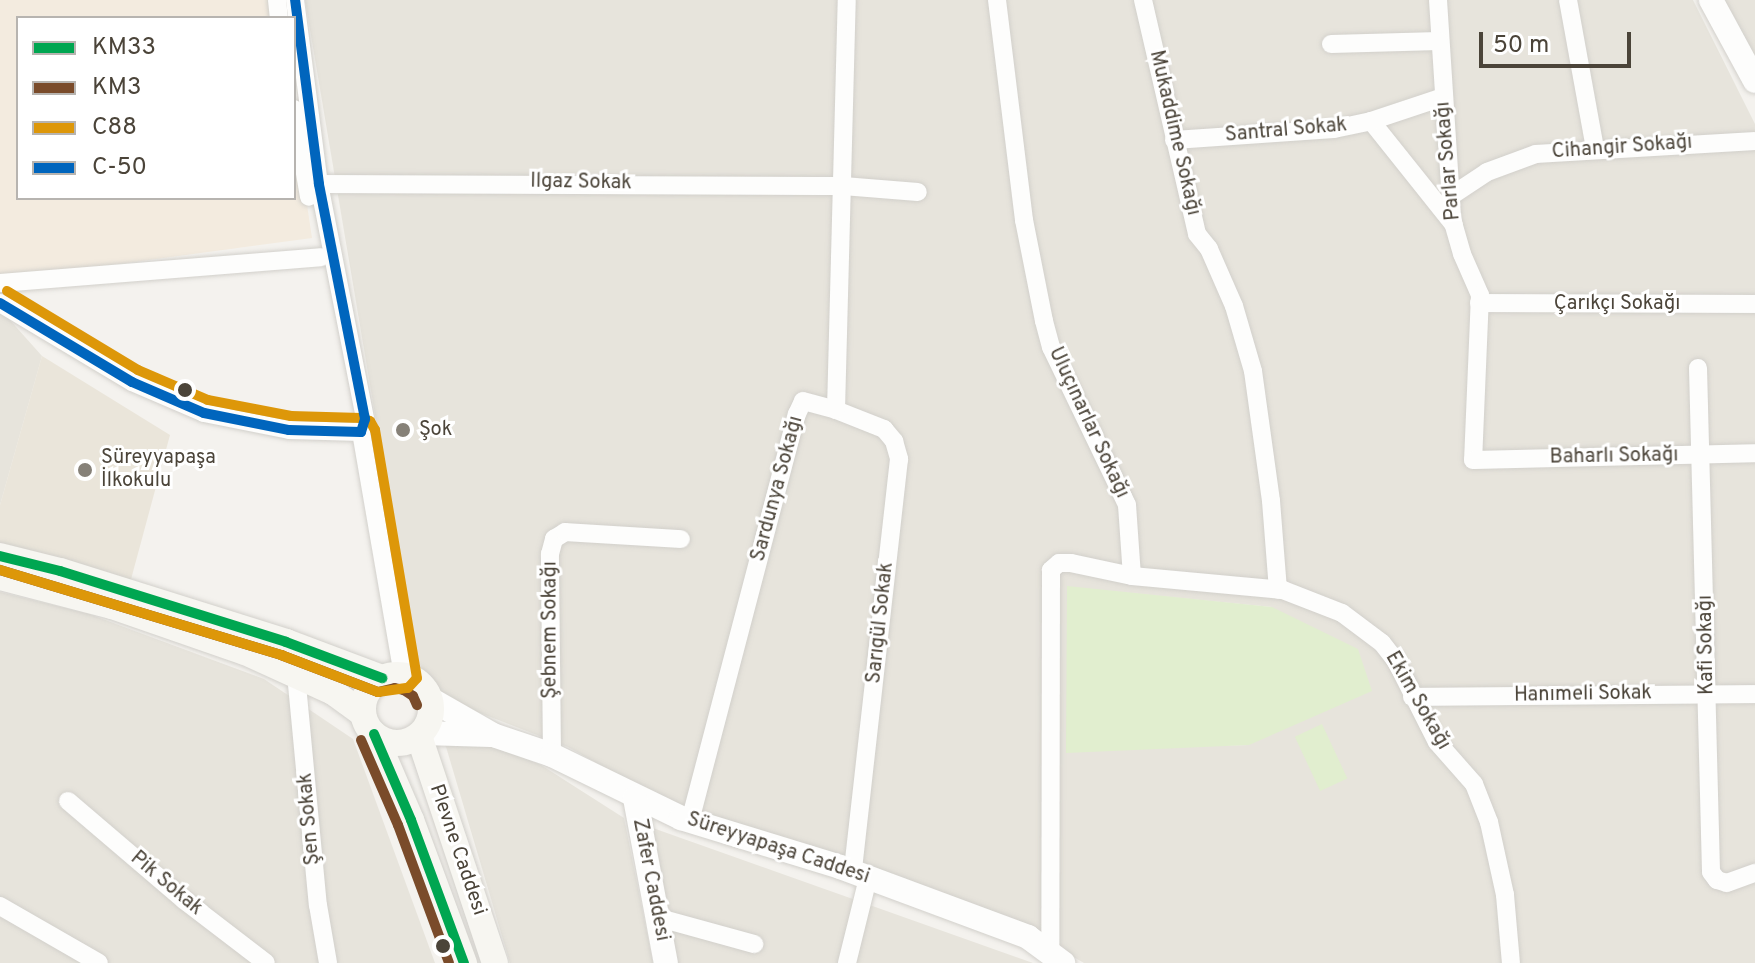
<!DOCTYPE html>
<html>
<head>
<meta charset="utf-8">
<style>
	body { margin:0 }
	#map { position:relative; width:1755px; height:963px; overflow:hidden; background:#f4f2ee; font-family:Overpass,sans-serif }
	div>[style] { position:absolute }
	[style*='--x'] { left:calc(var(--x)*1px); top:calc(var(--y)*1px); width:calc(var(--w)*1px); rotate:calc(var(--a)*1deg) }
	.residential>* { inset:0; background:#e7e4dc }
	.commercial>* { inset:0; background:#f3ebdf }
	.education>* { inset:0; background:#eae5da }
	.green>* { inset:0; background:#e1eecf; transform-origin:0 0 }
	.roads { filter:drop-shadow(0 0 2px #d2d0cb) drop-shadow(0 0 2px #d2d0cb) }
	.minor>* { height:18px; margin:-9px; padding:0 9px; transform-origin:9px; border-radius:9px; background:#fdfdfc }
	.tertiary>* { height:24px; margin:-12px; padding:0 12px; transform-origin:12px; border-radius:12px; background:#fdfdfc }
	.secondary>* { height:26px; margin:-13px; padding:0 13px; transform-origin:13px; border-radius:13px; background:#f7f6f1 }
	.secondary>.ring { margin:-13px; padding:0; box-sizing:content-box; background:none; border:26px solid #f7f6f1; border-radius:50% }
	.bus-1>* { height:10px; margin:-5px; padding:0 5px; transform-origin:5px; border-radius:5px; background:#00a651 }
	.bus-2>* { height:10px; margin:-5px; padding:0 5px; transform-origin:5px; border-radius:5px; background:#7a4b2a }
	.bus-3>* { height:10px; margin:-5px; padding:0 5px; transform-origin:5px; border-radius:5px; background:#dd9709 }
	.bus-4>* { height:10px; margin:-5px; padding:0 5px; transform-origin:5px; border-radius:5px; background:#0065bd }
	.dots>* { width:22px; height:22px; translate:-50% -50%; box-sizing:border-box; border:4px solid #fff; border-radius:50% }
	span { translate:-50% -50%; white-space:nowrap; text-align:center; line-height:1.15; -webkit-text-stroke:6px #fff; paint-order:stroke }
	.street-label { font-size:20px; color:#4b4439 }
	.poi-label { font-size:20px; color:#4b4439 }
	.left { translate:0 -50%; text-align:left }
	.legend { position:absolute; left:16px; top:16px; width:280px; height:184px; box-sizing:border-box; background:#fff; border:2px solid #b7b4b0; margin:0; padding:10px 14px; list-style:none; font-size:24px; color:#4b4439 }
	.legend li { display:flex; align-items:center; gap:16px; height:40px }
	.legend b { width:40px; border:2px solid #b7b4b0 }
	.scale { position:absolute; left:1479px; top:32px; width:152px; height:36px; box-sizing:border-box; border:4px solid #4b4439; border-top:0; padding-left:10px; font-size:24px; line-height:28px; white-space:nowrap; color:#4b4439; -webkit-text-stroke:6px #fff; paint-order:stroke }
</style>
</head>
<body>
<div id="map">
	<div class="residential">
		<div style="clip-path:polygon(evenodd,305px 0,1693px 0,1755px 124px,1755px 963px,1084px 963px,1065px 952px,684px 812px,568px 747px,436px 696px,416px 657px,305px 0,1067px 587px,1272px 607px,1249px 745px,1174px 747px,1067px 587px)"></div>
		<div style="clip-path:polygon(1724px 0,1755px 0,1755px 62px,1736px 20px)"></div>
		<div style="clip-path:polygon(0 309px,42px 356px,0 505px)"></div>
		<div style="clip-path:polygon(0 592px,89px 614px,264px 679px,353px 739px,435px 963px,0 963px)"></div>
		<div style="clip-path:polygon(439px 723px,541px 765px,624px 818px,653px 963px,510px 963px)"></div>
		<div style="clip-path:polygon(650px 827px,1033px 963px,677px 963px)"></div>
	</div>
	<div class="commercial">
		<div style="clip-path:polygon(0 0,277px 0,279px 18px,18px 18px,18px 198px,294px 198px,294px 118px,312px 238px,0 280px)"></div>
	</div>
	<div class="education">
		<div style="clip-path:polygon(42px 356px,170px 435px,130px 583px,0 546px,0 505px)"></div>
	</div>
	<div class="green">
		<div style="clip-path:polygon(1067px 586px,1272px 607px,1358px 649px,1372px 691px,1249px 745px,1066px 753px)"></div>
		<div style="left:1322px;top:724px;width:60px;height:30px;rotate:65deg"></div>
	</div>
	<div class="roads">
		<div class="minor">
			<div style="--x:277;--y:0;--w:18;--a:84"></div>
			<div style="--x:295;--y:0;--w:186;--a:82.6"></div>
			<div style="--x:319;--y:184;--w:239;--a:78.9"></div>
			<div style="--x:365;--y:419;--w:14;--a:107"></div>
			<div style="--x:361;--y:432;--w:247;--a:80.2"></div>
			<div style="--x:997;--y:0;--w:222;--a:83"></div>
			<div style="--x:1024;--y:220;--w:103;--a:78.8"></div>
			<div style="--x:1044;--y:321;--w:27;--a:75"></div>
			<div style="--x:1051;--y:347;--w:175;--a:64.3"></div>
			<div style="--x:1127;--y:505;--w:71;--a:86"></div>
			<div style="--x:1132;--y:576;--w:62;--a:-168"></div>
			<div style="--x:1071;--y:563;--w:12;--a:180"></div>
			<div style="--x:1059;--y:563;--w:11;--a:139"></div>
			<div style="--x:1051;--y:570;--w:382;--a:90.1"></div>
			<div style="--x:1143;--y:0;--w:240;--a:77"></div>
			<div style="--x:1197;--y:234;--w:19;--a:51"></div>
			<div style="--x:1209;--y:249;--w:62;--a:66.3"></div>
			<div style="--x:1234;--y:306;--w:68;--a:73.7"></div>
			<div style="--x:1253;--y:371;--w:131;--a:82.1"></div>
			<div style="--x:1271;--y:501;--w:89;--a:85.5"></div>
			<div style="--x:1438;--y:0;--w:219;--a:86.3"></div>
			<div style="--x:1452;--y:219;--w:36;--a:74"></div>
			<div style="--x:1462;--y:254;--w:45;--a:66.3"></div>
			<div style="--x:1480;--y:295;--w:165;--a:92.4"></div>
			<div style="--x:1473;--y:460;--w:282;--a:-1.4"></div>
			<div style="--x:1568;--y:0;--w:150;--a:79.7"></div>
			<div style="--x:1331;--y:44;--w:108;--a:-1.6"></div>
			<div style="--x:294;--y:109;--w:89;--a:80.3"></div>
			<div style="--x:1371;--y:121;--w:133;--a:51.4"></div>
			<div style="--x:1174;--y:140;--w:160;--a:-3.9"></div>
			<div style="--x:1334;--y:129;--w:38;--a:-12"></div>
			<div style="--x:1371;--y:121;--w:76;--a:-18.4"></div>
			<div style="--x:319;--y:184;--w:524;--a:0.22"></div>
			<div style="--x:843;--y:186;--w:75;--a:4.6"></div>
			<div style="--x:1451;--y:196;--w:43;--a:-33.7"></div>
			<div style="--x:1487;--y:172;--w:52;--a:-20.2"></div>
			<div style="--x:1536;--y:154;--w:219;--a:-3.4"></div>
			<div style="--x:0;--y:283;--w:322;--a:-4.6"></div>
			<div style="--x:0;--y:303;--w:154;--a:30.9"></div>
			<div style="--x:132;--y:382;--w:78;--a:23.3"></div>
			<div style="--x:204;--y:413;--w:87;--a:11.3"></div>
			<div style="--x:289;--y:430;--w:72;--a:1.6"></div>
			<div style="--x:1479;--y:303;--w:276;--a:0.2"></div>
			<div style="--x:1698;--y:368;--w:504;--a:88.52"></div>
			<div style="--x:1711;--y:872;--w:10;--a:53"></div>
			<div style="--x:1717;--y:880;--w:10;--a:17"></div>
			<div style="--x:1727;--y:883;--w:30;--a:-20"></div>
			<div style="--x:836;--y:410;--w:52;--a:21.6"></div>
			<div style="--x:884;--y:429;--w:16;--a:50"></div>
			<div style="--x:894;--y:441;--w:19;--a:74"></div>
			<div style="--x:899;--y:459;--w:416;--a:96.4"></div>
			<div style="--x:1132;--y:576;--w:152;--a:5.3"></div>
			<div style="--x:1283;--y:590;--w:63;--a:21.3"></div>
			<div style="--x:1342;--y:613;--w:50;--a:36.9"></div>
			<div style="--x:1382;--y:643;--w:23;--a:52"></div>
			<div style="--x:1396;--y:661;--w:91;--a:63.2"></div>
			<div style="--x:1437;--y:742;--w:56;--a:48.6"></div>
			<div style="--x:1474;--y:784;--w:41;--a:68.5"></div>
			<div style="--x:1489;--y:822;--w:75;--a:77.6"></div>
			<div style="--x:1505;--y:895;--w:68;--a:85"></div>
			<div style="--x:296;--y:674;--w:232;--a:84.6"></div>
			<div style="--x:318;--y:905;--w:59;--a:80.2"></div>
			<div style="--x:1412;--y:697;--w:343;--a:-0.5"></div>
			<div style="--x:552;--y:755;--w:201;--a:-90.6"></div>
			<div style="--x:550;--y:554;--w:16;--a:-75"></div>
			<div style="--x:554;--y:539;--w:13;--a:-32"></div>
			<div style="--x:565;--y:532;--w:116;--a:3.5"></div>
			<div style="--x:68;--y:801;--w:153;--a:40.5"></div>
			<div style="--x:184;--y:900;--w:103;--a:37.5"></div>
			<div style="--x:690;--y:821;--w:421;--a:-75.3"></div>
			<div style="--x:797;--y:414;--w:14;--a:-65"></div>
			<div style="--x:803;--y:401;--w:34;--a:15"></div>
			<div style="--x:836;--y:410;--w:410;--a:-88.5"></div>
			<div style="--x:0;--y:906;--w:114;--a:29.9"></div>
			<div style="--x:656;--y:917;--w:102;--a:15.4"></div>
			<div style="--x:847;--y:963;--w:88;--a:-76.1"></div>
		</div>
		<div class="tertiary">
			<div style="--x:1711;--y:0;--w:92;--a:61.5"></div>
			<div style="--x:430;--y:699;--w:73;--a:29.7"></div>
			<div style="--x:493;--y:735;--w:62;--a:18.7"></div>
			<div style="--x:552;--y:755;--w:144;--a:26"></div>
			<div style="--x:681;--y:818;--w:166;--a:17.1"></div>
			<div style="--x:840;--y:867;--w:201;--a:20.4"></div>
			<div style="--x:1028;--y:937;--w:44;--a:36.6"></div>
			<div style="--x:423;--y:733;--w:68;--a:1.7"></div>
			<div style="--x:635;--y:798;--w:168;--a:79.4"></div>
		</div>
		<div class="secondary">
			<div style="--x:0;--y:556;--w:62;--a:14"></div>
			<div style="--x:60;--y:571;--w:237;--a:17.4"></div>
			<div style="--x:286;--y:642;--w:103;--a:20.6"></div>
			<div style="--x:0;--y:577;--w:116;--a:14.5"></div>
			<div style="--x:112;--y:606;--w:141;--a:19.1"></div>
			<div style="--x:245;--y:652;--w:97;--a:24.4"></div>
			<div style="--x:333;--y:692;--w:37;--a:36"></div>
			<div class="ring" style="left:363px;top:675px;width:42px;height:42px"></div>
			<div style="--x:374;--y:734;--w:94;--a:66.7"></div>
			<div style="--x:411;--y:820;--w:153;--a:69.7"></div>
			<div style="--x:419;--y:736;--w:239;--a:71.5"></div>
		</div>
	</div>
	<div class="bus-1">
		<div style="--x:0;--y:556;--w:62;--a:14"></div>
		<div style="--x:60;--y:571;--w:237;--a:17.4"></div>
		<div style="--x:286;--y:642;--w:103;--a:20.6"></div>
		<div style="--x:374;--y:734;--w:94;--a:66.7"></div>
		<div style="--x:411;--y:820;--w:153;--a:69.7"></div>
	</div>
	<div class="bus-2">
		<div style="--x:0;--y:570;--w:294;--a:16.8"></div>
		<div style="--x:281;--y:655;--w:104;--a:20.9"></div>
		<div style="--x:378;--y:692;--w:17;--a:-13"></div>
		<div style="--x:395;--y:688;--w:9;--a:13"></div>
		<div style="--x:404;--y:690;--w:11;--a:34"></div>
		<div style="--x:413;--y:696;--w:10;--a:66"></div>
		<div style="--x:361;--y:740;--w:93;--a:66.5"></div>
		<div style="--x:398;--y:825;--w:147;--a:69.7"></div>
	</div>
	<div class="bus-3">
		<div style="--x:0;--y:570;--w:294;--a:16.8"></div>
		<div style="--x:281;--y:655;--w:104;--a:20.9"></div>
		<div style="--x:378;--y:692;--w:30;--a:-8"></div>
		<div style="--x:408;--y:688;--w:13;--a:-48"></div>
		<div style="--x:417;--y:678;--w:252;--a:-99.6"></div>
		<div style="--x:375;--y:430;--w:10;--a:-119"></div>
		<div style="--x:370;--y:421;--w:9;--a:-162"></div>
		<div style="--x:361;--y:418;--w:70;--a:-178.4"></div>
		<div style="--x:291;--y:416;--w:85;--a:-169.1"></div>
		<div style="--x:208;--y:400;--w:76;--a:-156.8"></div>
		<div style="--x:138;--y:370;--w:153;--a:-148.9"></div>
	</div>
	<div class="bus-4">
		<div style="--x:0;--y:303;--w:154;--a:30.9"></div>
		<div style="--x:132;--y:382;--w:78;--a:23.3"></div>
		<div style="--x:204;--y:413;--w:87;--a:11.3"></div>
		<div style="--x:289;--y:430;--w:72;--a:1.6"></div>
		<div style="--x:361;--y:432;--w:14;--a:-73"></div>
		<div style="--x:365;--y:419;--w:239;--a:-101.1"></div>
		<div style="--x:319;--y:184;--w:186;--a:-97.4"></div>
	</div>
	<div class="dots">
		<div style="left:185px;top:390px;background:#4b4439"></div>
		<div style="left:403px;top:430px;background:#868178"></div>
		<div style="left:85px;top:470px;background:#868178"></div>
		<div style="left:443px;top:946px;background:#4b4439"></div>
	</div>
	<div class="street-label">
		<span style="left:1286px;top:131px;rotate:-5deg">Santral Sokak</span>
		<span style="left:1174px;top:133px;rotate:77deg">Mukaddime Sokağı</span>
		<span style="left:1622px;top:148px;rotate:-4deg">Cihangir Sokağı</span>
		<span style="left:1449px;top:161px;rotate:-95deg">Parlar Sokağı</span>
		<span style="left:581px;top:183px;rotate:1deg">Ilgaz Sokak</span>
		<span style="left:1617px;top:304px">Çarıkçı Sokağı</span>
		<span style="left:1088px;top:423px;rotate:65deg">Uluçınarlar Sokağı</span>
		<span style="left:1614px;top:457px;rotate:-1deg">Baharlı Sokağı</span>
		<span style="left:778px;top:489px;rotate:-75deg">Sardunya Sokağı</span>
		<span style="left:881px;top:623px;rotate:-84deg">Sarıgül Sokak</span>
		<span style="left:551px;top:630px;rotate:-90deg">Şebnem Sokağı</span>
		<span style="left:1707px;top:645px;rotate:-91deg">Kafi Sokağı</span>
		<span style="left:1583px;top:695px;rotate:-1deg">Hanımeli Sokak</span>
		<span style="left:1417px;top:701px;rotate:60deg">Ekim Sokağı</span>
		<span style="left:310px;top:819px;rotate:-95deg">Şen Sokak</span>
		<span style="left:778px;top:849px;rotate:18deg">Süreyyapaşa Caddesi</span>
		<span style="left:457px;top:850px;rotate:71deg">Plevne Caddesi</span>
		<span style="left:650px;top:880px;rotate:79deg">Zafer Caddesi</span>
		<span style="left:166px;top:884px;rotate:40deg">Pik Sokak</span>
	</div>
	<div class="poi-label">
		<span class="left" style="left:419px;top:430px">Şok</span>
		<span class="left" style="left:101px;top:470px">Süreyyapaşa<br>İlkokulu</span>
	</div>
	<ul class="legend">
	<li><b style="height:10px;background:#00a651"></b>KM33</li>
	<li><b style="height:10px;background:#7a4b2a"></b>KM3</li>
	<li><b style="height:10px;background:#dd9709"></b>C88</li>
	<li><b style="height:10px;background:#0065bd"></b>C-50</li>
	</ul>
	<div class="scale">50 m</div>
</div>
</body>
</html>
